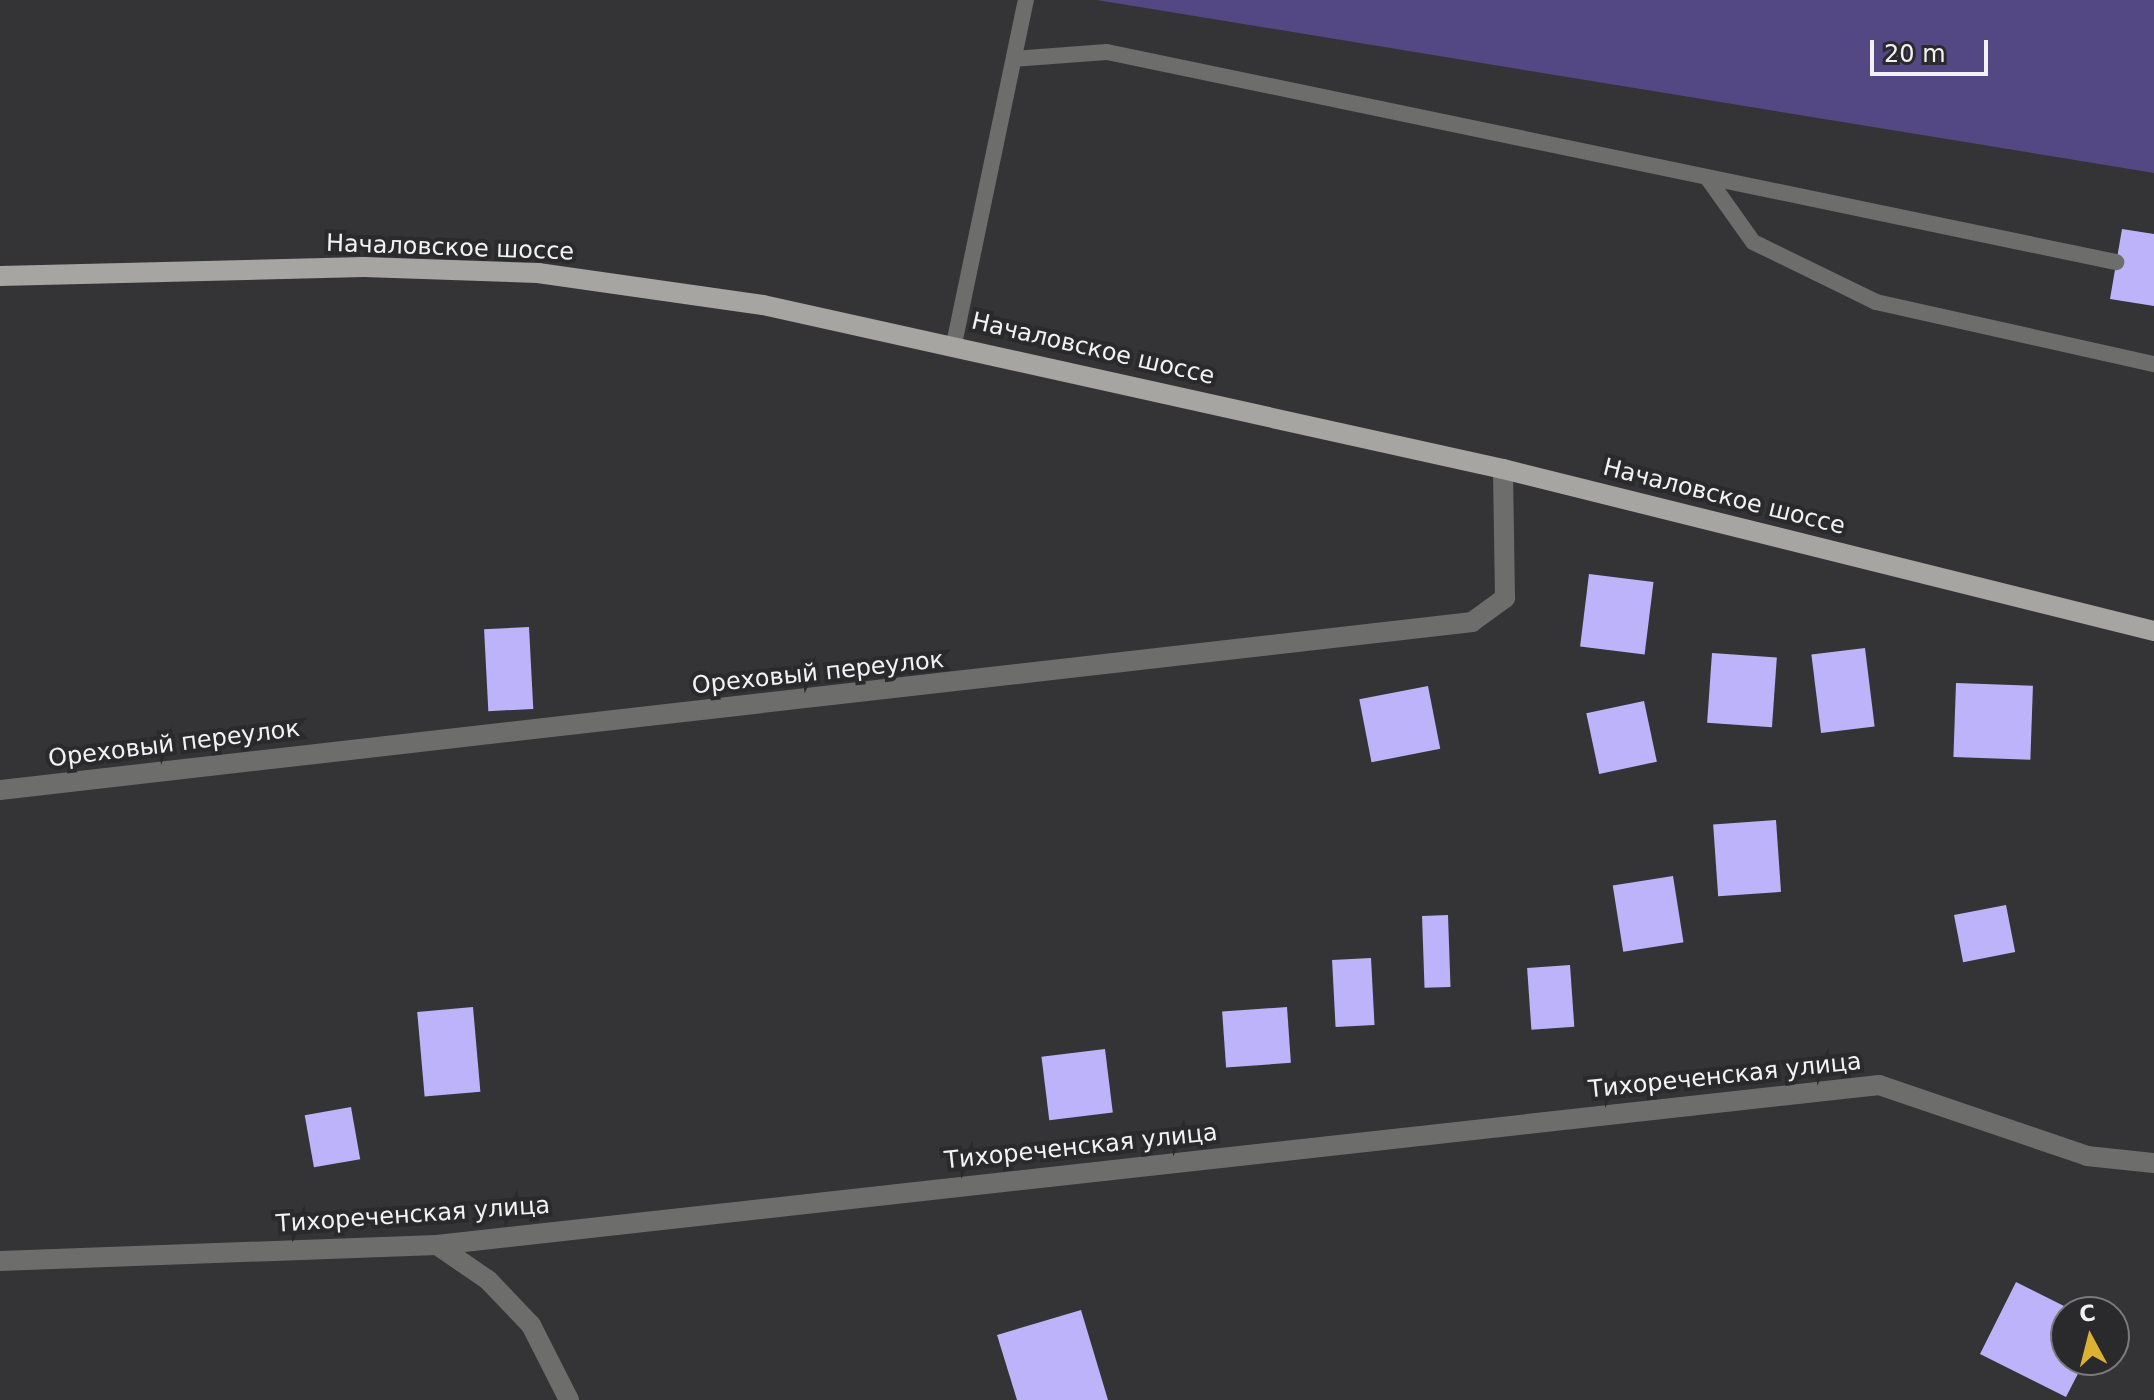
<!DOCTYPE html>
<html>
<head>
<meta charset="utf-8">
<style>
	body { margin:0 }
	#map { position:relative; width:2154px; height:1400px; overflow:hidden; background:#343336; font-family:"DejaVu Sans",sans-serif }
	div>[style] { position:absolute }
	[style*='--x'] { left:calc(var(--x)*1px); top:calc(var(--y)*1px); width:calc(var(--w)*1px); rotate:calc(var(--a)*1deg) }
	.green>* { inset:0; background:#534784 }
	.building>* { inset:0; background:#bdb3fa; transform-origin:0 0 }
	.service>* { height:16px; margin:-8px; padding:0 8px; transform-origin:8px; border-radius:8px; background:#6d6d6b }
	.minor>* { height:20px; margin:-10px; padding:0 10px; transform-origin:10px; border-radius:10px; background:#6d6d6b }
	.primary>* { height:20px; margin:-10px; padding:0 10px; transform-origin:10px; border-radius:10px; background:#a6a5a2 }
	span { translate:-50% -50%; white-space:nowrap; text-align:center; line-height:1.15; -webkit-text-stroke:8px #2a292c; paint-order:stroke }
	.street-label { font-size:24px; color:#f2f2f4 }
	.north { position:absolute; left:2050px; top:1296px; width:80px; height:80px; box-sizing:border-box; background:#2a292c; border:2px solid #7a797c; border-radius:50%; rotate:353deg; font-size:22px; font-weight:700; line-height:32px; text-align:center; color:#f2f2f4 }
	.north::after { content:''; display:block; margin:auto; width:28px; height:36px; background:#dbb233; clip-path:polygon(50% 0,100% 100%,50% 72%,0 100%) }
	.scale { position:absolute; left:1870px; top:40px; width:118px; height:36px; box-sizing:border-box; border:4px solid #f2f2f4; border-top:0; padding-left:10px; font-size:24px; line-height:28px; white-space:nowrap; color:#f2f2f4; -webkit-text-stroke:6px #2a292c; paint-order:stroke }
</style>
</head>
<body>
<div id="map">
	<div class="green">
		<div style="clip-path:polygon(1097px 0,2154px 0,2154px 173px)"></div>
	</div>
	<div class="building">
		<div style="clip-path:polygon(2122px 229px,2154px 234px,2154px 306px,2110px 299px)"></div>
		<div style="left:1589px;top:574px;width:65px;height:73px;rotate:7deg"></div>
		<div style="left:529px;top:627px;width:82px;height:45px;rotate:87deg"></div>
		<div style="left:1865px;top:648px;width:79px;height:54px;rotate:83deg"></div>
		<div style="left:1712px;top:653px;width:65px;height:70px;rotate:4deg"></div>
		<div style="left:1956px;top:683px;width:77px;height:74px;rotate:2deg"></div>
		<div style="left:1428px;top:686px;width:64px;height:70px;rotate:79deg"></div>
		<div style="left:1644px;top:701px;width:62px;height:59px;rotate:78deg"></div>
		<div style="left:1776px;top:820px;width:72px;height:63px;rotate:86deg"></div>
		<div style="left:1673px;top:876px;width:67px;height:61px;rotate:81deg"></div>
		<div style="left:2006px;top:905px;width:48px;height:53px;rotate:79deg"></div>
		<div style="left:1448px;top:915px;width:72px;height:26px;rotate:88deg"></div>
		<div style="left:1371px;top:958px;width:67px;height:39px;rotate:87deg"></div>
		<div style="left:1570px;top:965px;width:62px;height:43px;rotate:86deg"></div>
		<div style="left:473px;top:1007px;width:85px;height:56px;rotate:85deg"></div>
		<div style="left:1287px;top:1007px;width:56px;height:65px;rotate:86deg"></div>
		<div style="left:1105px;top:1049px;width:64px;height:64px;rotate:83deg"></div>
		<div style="left:351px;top:1107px;width:53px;height:47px;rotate:80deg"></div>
		<div style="clip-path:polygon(2016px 1282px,2076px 1312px,2066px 1312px,2066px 1360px,2085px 1360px,2066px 1397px,1980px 1354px)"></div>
		<div style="clip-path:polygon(1081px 1310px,1108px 1400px,1017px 1400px,997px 1335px)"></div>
	</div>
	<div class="service">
		<div style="--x:1014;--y:59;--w:93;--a:-4.3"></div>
		<div style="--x:1107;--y:52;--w:1031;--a:11.76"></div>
		<div style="--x:1709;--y:180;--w:76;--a:54.6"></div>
		<div style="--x:1753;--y:242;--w:137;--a:26"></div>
		<div style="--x:1876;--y:302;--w:285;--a:12.6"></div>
		<div style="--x:954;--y:344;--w:351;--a:-78.2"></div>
	</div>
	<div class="minor">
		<div style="--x:0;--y:790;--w:1482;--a:-6.51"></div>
		<div style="--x:1472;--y:622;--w:41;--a:-36"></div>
		<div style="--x:1505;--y:598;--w:129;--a:-90.9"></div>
		<div style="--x:437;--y:1245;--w:62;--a:34.5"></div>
		<div style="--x:488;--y:1280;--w:62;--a:46.3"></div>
		<div style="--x:531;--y:1325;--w:84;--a:63.1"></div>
		<div style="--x:0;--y:1261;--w:437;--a:-2.1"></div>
		<div style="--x:437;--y:1245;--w:1451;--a:-6.33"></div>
		<div style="--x:1879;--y:1085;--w:220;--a:18.8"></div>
		<div style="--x:2087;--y:1156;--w:67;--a:6"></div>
	</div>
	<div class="primary">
		<div style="--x:0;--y:276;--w:364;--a:-1.4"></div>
		<div style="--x:364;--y:267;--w:174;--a:2"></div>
		<div style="--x:538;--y:273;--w:227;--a:8.1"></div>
		<div style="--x:763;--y:305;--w:758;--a:12.5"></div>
		<div style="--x:1503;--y:469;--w:671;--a:13.97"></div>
	</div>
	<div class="street-label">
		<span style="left:450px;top:248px;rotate:2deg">Началовское шоссе</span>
		<span style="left:1093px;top:349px;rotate:13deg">Началовское шоссе</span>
		<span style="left:1724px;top:497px;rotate:14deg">Началовское шоссе</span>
		<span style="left:818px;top:673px;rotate:-6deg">Ореховый переулок</span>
		<span style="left:174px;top:744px;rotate:-7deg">Ореховый переулок</span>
		<span style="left:1725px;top:1076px;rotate:-6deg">Тихореченская улица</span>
		<span style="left:1081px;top:1147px;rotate:-6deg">Тихореченская улица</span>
		<span style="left:413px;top:1215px;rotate:-4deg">Тихореченская улица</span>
	</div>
	<div class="north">С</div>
	<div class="scale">20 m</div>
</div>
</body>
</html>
